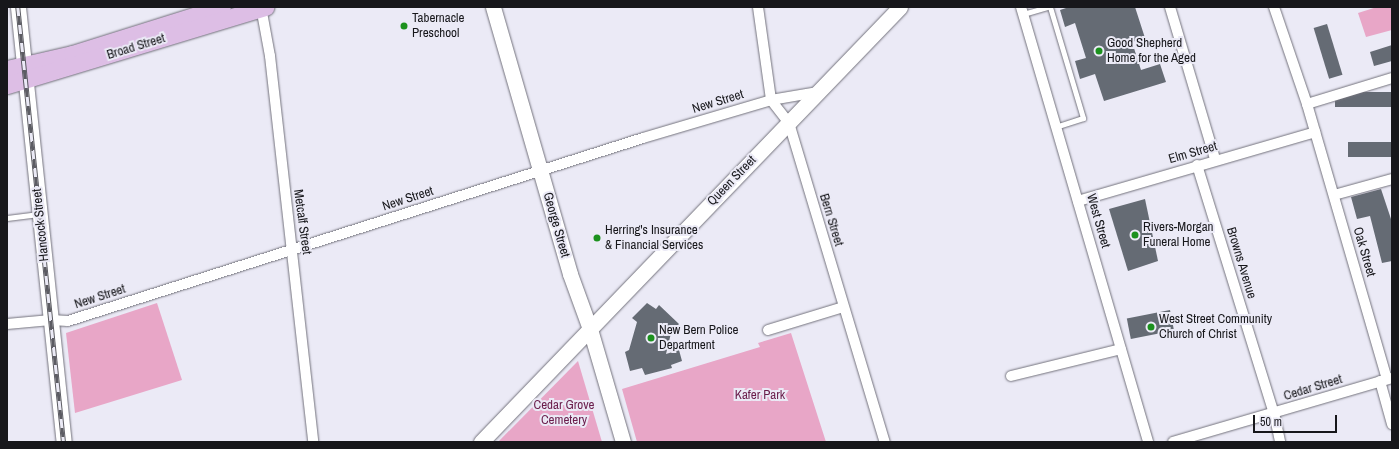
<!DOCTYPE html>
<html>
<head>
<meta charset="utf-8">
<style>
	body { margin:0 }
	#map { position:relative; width:1399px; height:449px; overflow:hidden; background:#ebeaf6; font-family:"Archivo Narrow",sans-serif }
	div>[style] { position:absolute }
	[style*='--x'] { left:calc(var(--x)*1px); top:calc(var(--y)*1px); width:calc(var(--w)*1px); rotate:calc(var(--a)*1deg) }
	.green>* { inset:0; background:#e8a6c7 }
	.building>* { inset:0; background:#656b74; transform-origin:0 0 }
	.roads { filter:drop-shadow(0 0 1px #73727c) drop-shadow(0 0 1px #73727c) }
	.lane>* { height:5px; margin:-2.5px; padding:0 2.5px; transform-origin:2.5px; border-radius:2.5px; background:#fff }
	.street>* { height:10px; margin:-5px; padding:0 5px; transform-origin:5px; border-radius:5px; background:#fff }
	.secondary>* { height:15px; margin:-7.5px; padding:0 7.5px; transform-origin:7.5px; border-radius:7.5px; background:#fff }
	.primary>* { height:17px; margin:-8.5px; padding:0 8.5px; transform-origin:8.5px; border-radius:8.5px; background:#ddbee5 }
	.rail>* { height:4.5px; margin-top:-2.25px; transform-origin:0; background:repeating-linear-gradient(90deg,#ebeaf6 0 9px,#5c5c63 0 18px); box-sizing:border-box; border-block:1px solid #5c5c63 }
	.dots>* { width:11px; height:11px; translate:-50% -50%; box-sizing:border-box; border:2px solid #ebeaf6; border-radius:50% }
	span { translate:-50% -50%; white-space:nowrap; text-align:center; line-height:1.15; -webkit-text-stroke:4px #ebeaf6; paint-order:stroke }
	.poi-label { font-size:13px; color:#17171b }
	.left { translate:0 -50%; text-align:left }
	.street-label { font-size:13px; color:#17171b }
	.park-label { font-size:13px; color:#6a1d4b }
	.frame { position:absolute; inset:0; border:8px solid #17171b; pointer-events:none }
	.scale { position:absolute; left:1253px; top:415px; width:84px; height:18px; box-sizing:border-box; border:2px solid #17171b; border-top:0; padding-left:5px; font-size:12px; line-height:14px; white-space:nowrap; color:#17171b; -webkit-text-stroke:3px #ebeaf6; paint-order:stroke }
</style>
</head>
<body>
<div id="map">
	<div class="green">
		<div style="clip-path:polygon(1377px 7px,1392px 7px,1392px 30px,1366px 37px,1358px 13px)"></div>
		<div style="clip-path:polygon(157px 303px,182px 380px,75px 413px,66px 333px)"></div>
		<div style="clip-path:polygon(791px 333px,826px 442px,637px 442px,622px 389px,760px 347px,758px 343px)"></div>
		<div style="clip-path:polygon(578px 361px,602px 442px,498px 442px)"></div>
	</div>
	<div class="building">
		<div style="clip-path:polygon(1069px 7px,1135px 7px,1145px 38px,1132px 42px,1141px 70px,1160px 64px,1166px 82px,1104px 101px,1095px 74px,1080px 79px,1075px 61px,1086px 58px,1075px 23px,1065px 27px,1060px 10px)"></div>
		<div style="left:1327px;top:24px;width:53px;height:14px;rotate:73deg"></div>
		<div style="clip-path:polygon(1392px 45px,1392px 61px,1374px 66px,1370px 52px)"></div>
		<div style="left:1392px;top:92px;width:15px;height:57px;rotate:90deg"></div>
		<div style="left:1392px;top:142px;width:15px;height:44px;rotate:90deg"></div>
		<div style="clip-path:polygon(1381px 189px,1392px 222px,1392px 261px,1382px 263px,1370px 216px,1357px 219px,1351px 197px)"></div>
		<div style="clip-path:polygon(1145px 199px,1158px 261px,1128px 271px,1109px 209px)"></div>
		<div style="clip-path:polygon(647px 303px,656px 309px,659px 305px,679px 324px,671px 333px,666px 354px,679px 350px,682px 361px,671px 365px,672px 368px,645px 375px,642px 368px,630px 371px,625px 352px,629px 350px,637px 322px,632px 318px)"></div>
		<div style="left:1170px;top:310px;width:21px;height:44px;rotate:79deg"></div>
	</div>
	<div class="roads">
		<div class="lane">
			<div style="--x:1050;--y:7;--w:116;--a:73.4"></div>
			<div style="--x:1083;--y:118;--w:28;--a:162"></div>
			<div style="--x:1023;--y:14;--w:25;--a:-16"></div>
			<div style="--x:7;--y:218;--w:32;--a:-7"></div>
		</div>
		<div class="street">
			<div style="--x:261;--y:7;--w:50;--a:79.6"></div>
			<div style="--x:270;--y:56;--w:388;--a:83.6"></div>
			<div style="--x:758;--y:7;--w:94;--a:82"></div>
			<div style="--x:771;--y:100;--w:29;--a:52"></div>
			<div style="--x:789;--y:123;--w:333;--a:73.3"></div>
			<div style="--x:1021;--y:7;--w:453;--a:73.7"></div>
			<div style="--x:1170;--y:7;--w:159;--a:73.5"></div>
			<div style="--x:1274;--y:7;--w:102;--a:71.2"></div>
			<div style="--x:1307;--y:104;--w:286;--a:73.8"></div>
			<div style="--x:1307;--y:104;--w:89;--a:-17"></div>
			<div style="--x:1197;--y:165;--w:260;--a:72.8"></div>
			<div style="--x:1274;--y:413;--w:30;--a:78"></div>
			<div style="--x:1334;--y:195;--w:60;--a:-15.4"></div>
			<div style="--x:1078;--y:201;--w:247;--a:-16.2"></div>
			<div style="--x:7;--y:324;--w:44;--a:-5.2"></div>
			<div style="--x:51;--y:320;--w:17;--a:3"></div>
			<div style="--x:68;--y:321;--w:603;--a:-17.65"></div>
			<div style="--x:643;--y:138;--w:134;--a:-16.5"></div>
			<div style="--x:771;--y:100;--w:48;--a:-9.7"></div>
			<div style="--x:768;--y:330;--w:78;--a:-17"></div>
			<div style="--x:1011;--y:376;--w:113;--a:-13.8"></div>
			<div style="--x:1380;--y:381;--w:45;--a:74.4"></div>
			<div style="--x:1173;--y:442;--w:228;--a:-16.3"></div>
		</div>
		<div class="secondary">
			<div style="--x:18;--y:7;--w:437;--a:84"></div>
			<div style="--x:493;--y:7;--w:278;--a:73.9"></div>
			<div style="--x:570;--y:274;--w:59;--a:70"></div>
			<div style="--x:590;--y:329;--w:118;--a:73.7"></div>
			<div style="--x:481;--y:442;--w:604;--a:-46.07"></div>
		</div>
		<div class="primary">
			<div style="--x:7;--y:69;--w:67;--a:-13"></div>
			<div style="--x:72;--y:54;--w:157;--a:-17.4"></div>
			<div style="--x:7;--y:85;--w:270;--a:-16.8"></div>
		</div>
	</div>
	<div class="rail">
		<div style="--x:18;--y:7;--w:437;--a:84"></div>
	</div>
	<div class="dots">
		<div style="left:404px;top:26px;background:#1c911e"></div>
		<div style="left:1099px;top:51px;background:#1c911e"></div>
		<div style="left:1135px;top:235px;background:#1c911e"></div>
		<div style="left:597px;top:238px;background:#1c911e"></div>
		<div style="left:1151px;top:327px;background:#1c911e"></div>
		<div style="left:651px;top:338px;background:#1c911e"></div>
	</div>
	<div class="poi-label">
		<span class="left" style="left:412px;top:26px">Tabernacle<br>Preschool</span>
		<span class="left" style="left:1107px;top:51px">Good Shepherd<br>Home for the Aged</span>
		<span class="left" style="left:1143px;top:235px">Rivers-Morgan<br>Funeral Home</span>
		<span class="left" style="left:605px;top:238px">Herring's Insurance<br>&amp; Financial Services</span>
		<span class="left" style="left:1159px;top:327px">West Street Community<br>Church of Christ</span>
		<span class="left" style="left:659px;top:338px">New Bern Police<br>Department</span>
	</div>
	<div class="street-label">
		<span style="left:136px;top:47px;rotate:-17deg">Broad Street</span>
		<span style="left:718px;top:102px;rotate:-17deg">New Street</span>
		<span style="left:1193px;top:153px;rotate:-16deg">Elm Street</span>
		<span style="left:732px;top:181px;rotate:-46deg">Queen Street</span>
		<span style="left:408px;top:199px;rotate:-18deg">New Street</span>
		<span style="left:831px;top:220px;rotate:73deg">Bern Street</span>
		<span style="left:1098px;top:221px;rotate:74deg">West Street</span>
		<span style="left:302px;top:222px;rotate:82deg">Metcalf Street</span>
		<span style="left:41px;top:225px;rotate:-96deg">Hancock Street</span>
		<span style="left:556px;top:225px;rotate:74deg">George Street</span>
		<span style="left:1364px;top:252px;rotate:74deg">Oak Street</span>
		<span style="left:1241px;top:263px;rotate:73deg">Browns Avenue</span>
		<span style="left:100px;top:297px;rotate:-18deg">New Street</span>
		<span style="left:1313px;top:388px;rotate:-17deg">Cedar Street</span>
	</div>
	<div class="park-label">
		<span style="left:760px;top:395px">Kafer Park</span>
		<span style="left:564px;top:413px">Cedar Grove<br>Cemetery</span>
	</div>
	<div class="frame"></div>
	<div class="scale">50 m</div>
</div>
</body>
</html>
